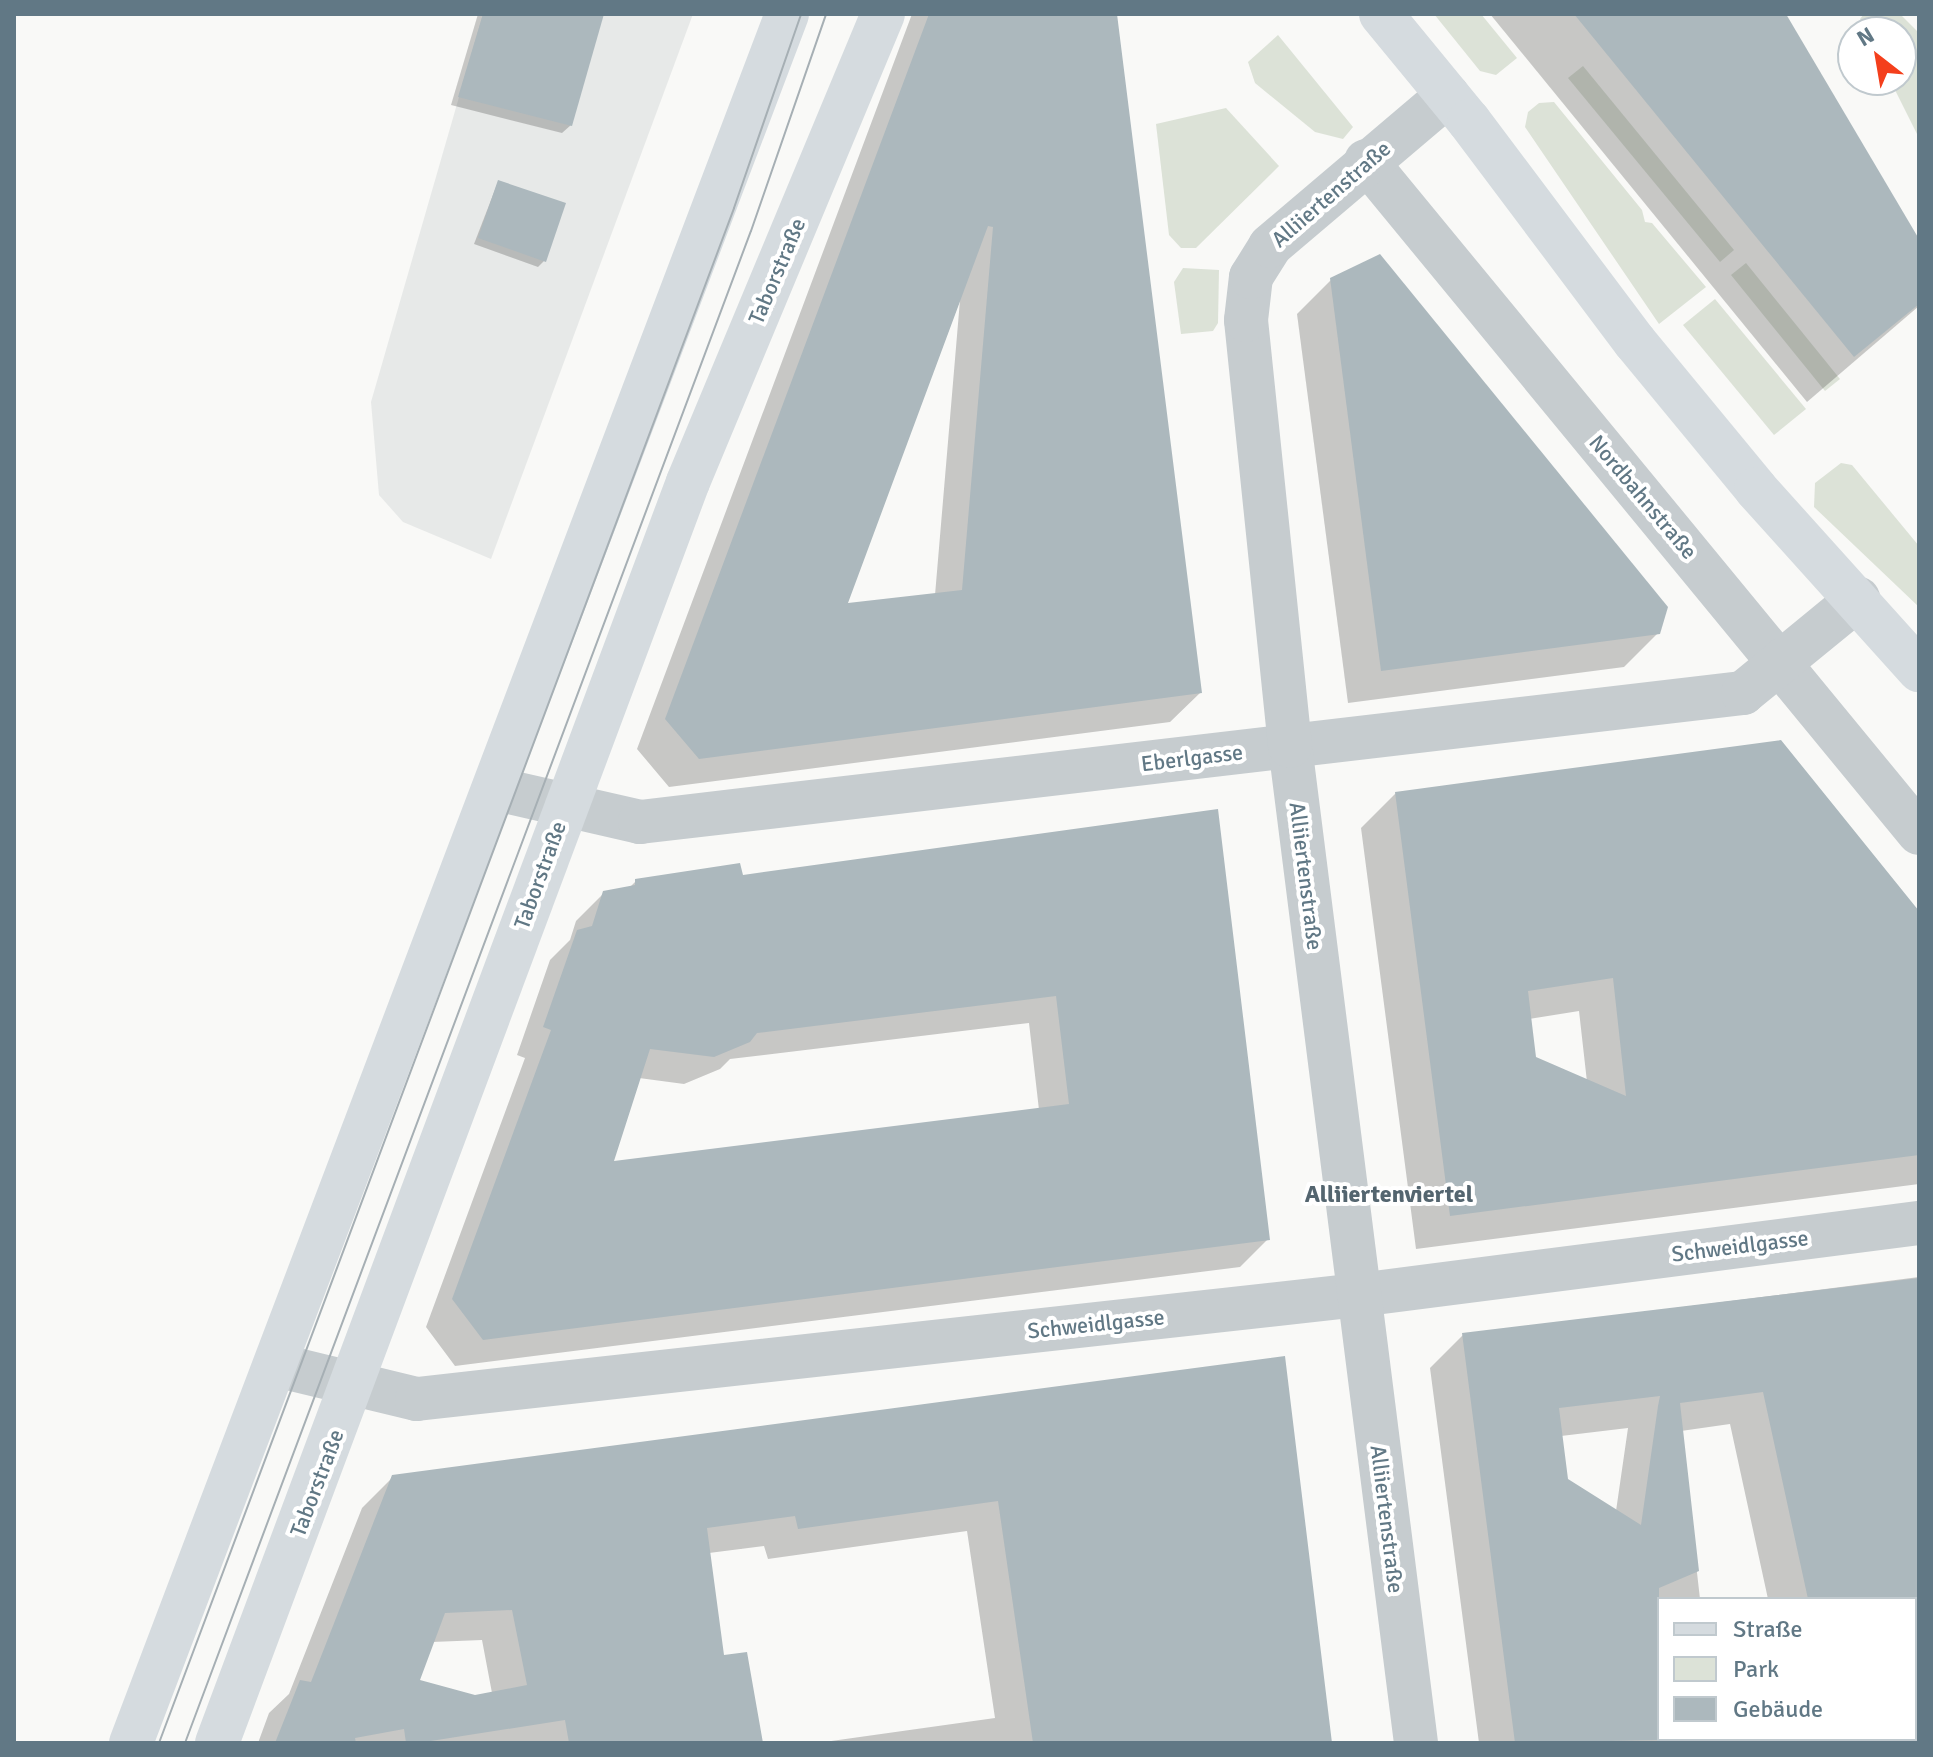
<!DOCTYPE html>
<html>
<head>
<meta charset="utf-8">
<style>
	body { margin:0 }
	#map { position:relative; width:1933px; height:1757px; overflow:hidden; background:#f9f9f7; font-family:Signika,sans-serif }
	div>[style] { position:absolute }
	.built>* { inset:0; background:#e7e9e8 }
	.green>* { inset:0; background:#dce2d7 }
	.shadow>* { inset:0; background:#0003 }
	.building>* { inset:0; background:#acb8bd }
	.street>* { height:44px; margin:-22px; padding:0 22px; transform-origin:22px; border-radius:22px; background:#c6cccf }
	.secondary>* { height:44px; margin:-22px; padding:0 22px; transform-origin:22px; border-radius:22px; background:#d5dbdf }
	.tram>* { height:2px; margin:-1px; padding:0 1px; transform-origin:1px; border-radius:1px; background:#a6afb4 }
	span { translate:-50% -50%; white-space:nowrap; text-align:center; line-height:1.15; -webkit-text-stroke:8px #fff; paint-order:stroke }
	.street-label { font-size:22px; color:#617885 }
	.neighbourhood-label { font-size:24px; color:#54656f; font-weight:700 }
	.frame { position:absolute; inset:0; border:16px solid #617885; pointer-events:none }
	.legend { position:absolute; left:1657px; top:1597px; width:260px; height:144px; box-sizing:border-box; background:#fff; border:2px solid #c0c9ce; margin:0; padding:10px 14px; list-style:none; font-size:24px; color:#617885 }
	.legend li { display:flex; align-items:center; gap:16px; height:40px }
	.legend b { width:40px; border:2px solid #c0c9ce }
	.north { position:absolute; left:1837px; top:16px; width:80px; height:80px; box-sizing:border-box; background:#fff; border:2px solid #c0c9ce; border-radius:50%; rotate:329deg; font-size:22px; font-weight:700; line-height:32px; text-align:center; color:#617885 }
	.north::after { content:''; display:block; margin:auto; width:28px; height:36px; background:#f43f1c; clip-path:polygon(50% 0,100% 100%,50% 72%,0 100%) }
</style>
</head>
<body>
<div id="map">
	<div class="built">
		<div style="clip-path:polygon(483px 14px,693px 14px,491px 559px,403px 522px,379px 495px,371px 402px)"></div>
	</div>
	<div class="green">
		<div style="clip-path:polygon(1434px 14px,1481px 14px,1517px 58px,1496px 75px,1480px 71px)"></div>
		<div style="clip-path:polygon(1864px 14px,1900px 14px,1919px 33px,1919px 138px,1890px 80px,1901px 80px,1901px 32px,1867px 32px,1860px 19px)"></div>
		<div style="clip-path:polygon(1278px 35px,1353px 127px,1343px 139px,1315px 132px,1255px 83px,1248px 62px)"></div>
		<div style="clip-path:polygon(1583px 66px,1734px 250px,1720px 262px,1568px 78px)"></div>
		<div style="clip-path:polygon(1554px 102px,1642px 210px,1645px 222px,1652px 223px,1706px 287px,1659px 324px,1525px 127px,1528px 112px,1539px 103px)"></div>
		<div style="clip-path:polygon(1226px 108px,1279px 166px,1196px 248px,1181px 248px,1169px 235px,1156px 124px)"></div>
		<div style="clip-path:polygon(1746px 263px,1840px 379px,1825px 391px,1731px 275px)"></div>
		<div style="clip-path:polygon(1183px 268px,1219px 270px,1218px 323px,1213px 331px,1181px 334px,1174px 282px)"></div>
		<div style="clip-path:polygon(1715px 299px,1806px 409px,1774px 435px,1683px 325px)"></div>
		<div style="clip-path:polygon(1841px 463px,1852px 465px,1919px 546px,1919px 607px,1814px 507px,1815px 483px)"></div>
	</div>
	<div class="shadow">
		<div style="clip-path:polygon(478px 14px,602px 14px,571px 125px,562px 133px,451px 105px)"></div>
		<div style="clip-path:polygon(evenodd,912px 14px,1115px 14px,1200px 693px,1170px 722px,669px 787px,637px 749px,912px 14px,960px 300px,935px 595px,845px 606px,960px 300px)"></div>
		<div style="clip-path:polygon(1490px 14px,1783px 14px,1919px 243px,1919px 306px,1807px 402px)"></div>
		<div style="clip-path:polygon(498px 182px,544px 261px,538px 267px,474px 244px)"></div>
		<div style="clip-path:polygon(1331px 280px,1658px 633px,1624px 667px,1348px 703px,1297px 314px)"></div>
		<div style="clip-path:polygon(evenodd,1396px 793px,1919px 912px,1919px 1184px,1416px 1249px,1361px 828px,1396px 793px,1579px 1011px,1587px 1082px,1534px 1059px,1529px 1019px,1579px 1011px)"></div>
		<div style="clip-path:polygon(evenodd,1217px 811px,1268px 1239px,1240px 1267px,455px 1366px,426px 1327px,525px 1058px,517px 1055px,550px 960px,570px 940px,576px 921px,604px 893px,629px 888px,636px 881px,742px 877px,1217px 811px,1029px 1023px,1039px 1110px,611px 1163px,639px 1078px,684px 1084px,720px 1069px,730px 1059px,1029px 1023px)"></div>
		<div style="clip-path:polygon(evenodd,1919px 1277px,1919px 1733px,1915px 1734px,1915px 1599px,1768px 1599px,1730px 1424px,1681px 1431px,1700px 1599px,1659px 1599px,1659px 1739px,1876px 1739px,1479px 1743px,1430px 1368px,1463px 1335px,1919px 1277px,1628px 1428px,1616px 1511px,1567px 1480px,1561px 1436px,1628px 1428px)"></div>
		<div style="clip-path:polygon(evenodd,1284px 1358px,1330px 1743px,817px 1743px,995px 1718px,967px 1531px,768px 1559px,764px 1546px,709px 1553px,670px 1743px,258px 1743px,269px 1713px,289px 1694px,362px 1508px,393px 1477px,1284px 1358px,482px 1640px,492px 1693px,475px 1697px,418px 1682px,432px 1642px,482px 1640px)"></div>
	</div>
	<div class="building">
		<div style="clip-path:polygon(483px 14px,604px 14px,572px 126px,458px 97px)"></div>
		<div style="clip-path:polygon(evenodd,929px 14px,1117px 14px,1202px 693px,699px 759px,665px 719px,929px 14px,988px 226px,993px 227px,962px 590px,848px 603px,988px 226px)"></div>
		<div style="clip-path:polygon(1574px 14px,1786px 14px,1919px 239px,1919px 304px,1854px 357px)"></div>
		<div style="clip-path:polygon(498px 180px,566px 203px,546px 262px,478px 238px)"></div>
		<div style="clip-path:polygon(1380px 254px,1668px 607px,1660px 634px,1381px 671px,1330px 278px)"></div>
		<div style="clip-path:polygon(evenodd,1781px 740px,1919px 911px,1919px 1155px,1450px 1216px,1395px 792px,1781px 740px,1613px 978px,1626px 1096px,1536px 1057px,1528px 991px,1613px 978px)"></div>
		<div style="clip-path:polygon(evenodd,1218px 809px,1270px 1240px,483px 1340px,452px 1299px,551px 1030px,543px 1027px,577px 930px,592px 926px,603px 891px,635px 885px,635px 879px,740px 863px,743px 875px,1218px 809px,1056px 996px,1069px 1104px,614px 1161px,650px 1049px,714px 1057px,750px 1042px,757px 1033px,1056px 996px)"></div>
		<div style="clip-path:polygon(evenodd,1919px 1278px,1919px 1599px,1808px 1599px,1763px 1392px,1680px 1403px,1699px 1571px,1659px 1588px,1659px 1740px,1515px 1743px,1462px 1333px,1919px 1278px,1660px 1396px,1658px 1406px,1641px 1525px,1568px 1479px,1559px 1408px,1660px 1396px)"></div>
		<div style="clip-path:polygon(evenodd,1285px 1356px,1332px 1743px,1033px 1743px,998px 1501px,798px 1529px,795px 1516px,707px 1528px,724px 1655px,747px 1652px,763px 1743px,569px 1743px,565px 1720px,418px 1743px,406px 1743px,404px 1729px,355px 1738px,356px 1743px,275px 1743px,300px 1680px,311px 1682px,392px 1475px,1285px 1356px,512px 1610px,527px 1685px,475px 1695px,420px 1680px,445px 1613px,512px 1610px)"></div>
	</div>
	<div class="street">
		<div style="left:1366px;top:161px;width:870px;rotate:50.55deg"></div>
		<div style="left:496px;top:789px;width:148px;rotate:12.9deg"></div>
		<div style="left:640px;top:822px;width:1111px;rotate:-6.67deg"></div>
		<div style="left:1743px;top:693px;width:149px;rotate:-39.3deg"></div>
		<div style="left:276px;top:1365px;width:145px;rotate:13.6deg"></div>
		<div style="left:417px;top:1399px;width:948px;rotate:-6.3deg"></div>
		<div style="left:1359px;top:1295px;width:565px;rotate:-7.33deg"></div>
		<div style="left:1416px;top:1743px;width:1005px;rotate:-97.2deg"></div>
		<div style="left:1290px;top:746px;width:428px;rotate:-95.9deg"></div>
		<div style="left:1246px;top:320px;width:43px;rotate:-83.4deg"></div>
		<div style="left:1251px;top:277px;width:36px;rotate:-58deg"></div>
		<div style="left:1270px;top:246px;width:233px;rotate:-40.3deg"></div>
	</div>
	<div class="secondary">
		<div style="left:1381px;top:14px;width:139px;rotate:50.6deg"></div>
		<div style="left:1469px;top:121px;width:276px;rotate:53.1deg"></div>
		<div style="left:1635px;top:342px;width:190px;rotate:50.5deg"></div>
		<div style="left:1756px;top:489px;width:244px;rotate:48deg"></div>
		<div style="left:131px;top:1743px;width:1849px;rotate:-69.22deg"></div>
		<div style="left:217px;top:1743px;width:1346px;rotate:-69.52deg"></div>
		<div style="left:688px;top:482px;width:507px;rotate:-67.38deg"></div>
	</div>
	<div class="tram">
		<div style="left:159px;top:1743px;width:1639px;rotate:-69.46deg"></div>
		<div style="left:734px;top:208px;width:205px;rotate:-70.9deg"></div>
		<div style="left:185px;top:1743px;width:1614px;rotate:-69.48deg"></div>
		<div style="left:751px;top:231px;width:230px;rotate:-70.9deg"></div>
	</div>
	<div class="street-label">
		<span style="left:1331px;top:194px;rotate:-41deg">Alliiertenstraße</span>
		<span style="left:777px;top:271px;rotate:-67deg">Taborstraße</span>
		<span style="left:1643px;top:497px;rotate:50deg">Nordbahnstraße</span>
		<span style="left:1192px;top:758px;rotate:-7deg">Eberlgasse</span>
		<span style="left:540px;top:875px;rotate:-70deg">Taborstraße</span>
		<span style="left:1306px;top:876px;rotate:83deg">Alliiertenstraße</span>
		<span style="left:1740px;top:1246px;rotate:-7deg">Schweidlgasse</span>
		<span style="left:1096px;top:1324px;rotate:-6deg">Schweidlgasse</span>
		<span style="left:317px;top:1483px;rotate:-69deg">Taborstraße</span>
		<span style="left:1387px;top:1519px;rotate:83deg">Alliiertenstraße</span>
	</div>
	<div class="neighbourhood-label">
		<span style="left:1389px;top:1195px">Alliiertenviertel</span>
	</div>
	<div class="frame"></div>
	<ul class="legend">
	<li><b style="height:10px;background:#d5dbdf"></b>Straße</li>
	<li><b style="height:22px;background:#dce2d7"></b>Park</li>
	<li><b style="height:22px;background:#acb8bd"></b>Gebäude</li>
	</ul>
	<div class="north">N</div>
</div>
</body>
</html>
